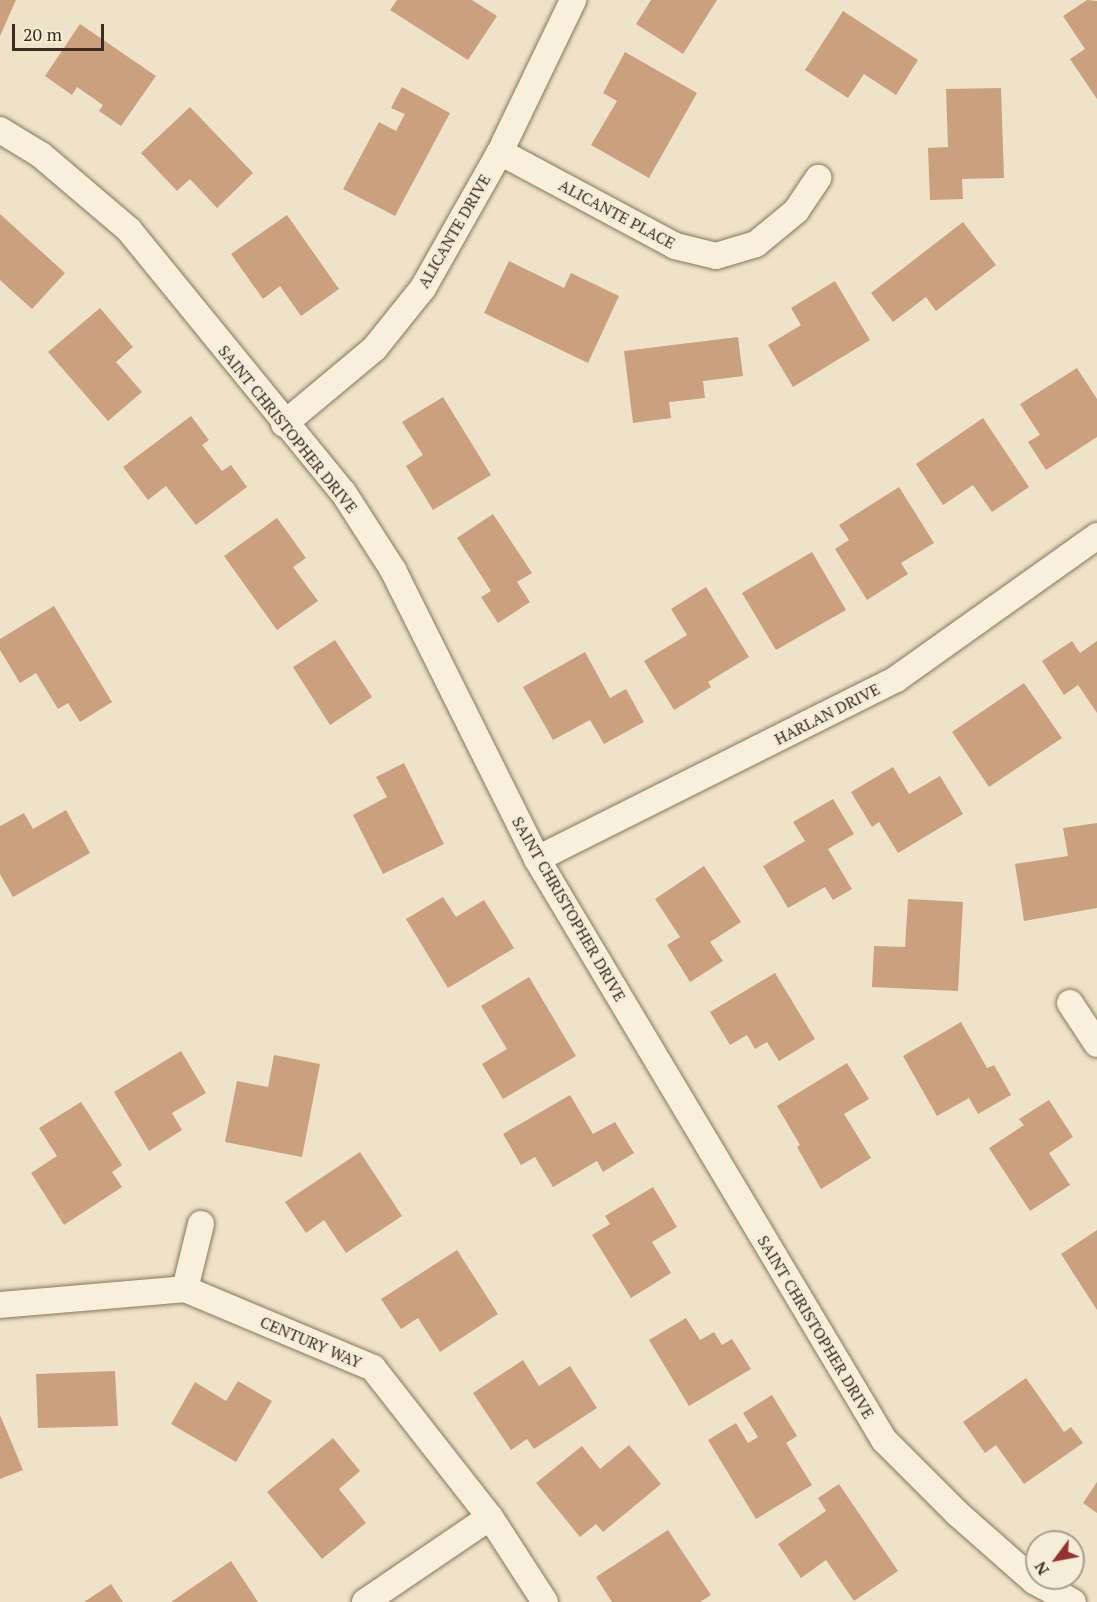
<!DOCTYPE html>
<html>
<head>
<meta charset="utf-8">
<style>
	body { margin:0 }
	#map { position:relative; width:1097px; height:1602px; overflow:hidden; background:#eee3c8; font-family:"PT Serif",serif }
	div>[style] { position:absolute }
	.building>* { inset:0; background:#cba07f }
	.roads { filter:drop-shadow(0 0 2px #89765d) drop-shadow(0 0 2px #89765d) }
	.street>* { height:26px; margin:-13px; padding:0 13px; transform-origin:13px; border-radius:13px; background:#f8f0dc }
	span { translate:-50% -50%; white-space:nowrap; text-align:center; line-height:1.15; -webkit-text-stroke:4.5px #f5edd8; paint-order:stroke }
	.street-label { font-size:16px; color:#3a2d21 }
	.north { position:absolute; left:1025px; top:1530px; width:60px; height:60px; box-sizing:border-box; background:#f5edd8; border:2px solid #aaa08f; border-radius:50%; rotate:238deg; font-size:16px; font-weight:700; line-height:24px; text-align:center; color:#3a2d21 }
	.north::after { content:''; display:block; margin:auto; width:21px; height:27px; background:#97302f; clip-path:polygon(50% 0,100% 100%,50% 72%,0 100%) }
	.scale { position:absolute; left:12px; top:24px; width:92px; height:27px; box-sizing:border-box; border:3px solid #3a2d21; border-top:0; padding-left:8px; font-size:18px; line-height:21px; white-space:nowrap; color:#3a2d21; -webkit-text-stroke:4px #f5edd8; paint-order:stroke }
</style>
</head>
<body>
<div id="map">
	<div class="building">
		<div style="clip-path:polygon(0 0,16px 0,0 36px)"></div>
		<div style="clip-path:polygon(397px 0,472px 0,497px 16px,468px 60px,390px 10px)"></div>
		<div style="clip-path:polygon(651px 0,717px 0,683px 54px,636px 24px)"></div>
		<div style="clip-path:polygon(1087px 0,1097px 1px,1097px 99px,1070px 59px,1085px 49px,1063px 16px)"></div>
		<div style="clip-path:polygon(843px 11px,918px 60px,896px 95px,864px 74px,848px 98px,805px 70px)"></div>
		<div style="clip-path:polygon(80px 24px,156px 76px,121px 126px,99px 111px,103px 105px,77px 87px,72px 95px,45px 76px)"></div>
		<div style="clip-path:polygon(625px 52px,697px 93px,649px 178px,591px 145px,617px 101px,603px 93px)"></div>
		<div style="clip-path:polygon(402px 87px,450px 113px,395px 216px,343px 189px,379px 122px,396px 131px,405px 114px,391px 108px)"></div>
		<div style="clip-path:polygon(1001px 88px,1004px 178px,962px 179px,963px 199px,930px 200px,928px 148px,948px 147px,946px 89px)"></div>
		<div style="clip-path:polygon(190px 107px,253px 173px,217px 208px,190px 179px,177px 191px,141px 153px)"></div>
		<div style="clip-path:polygon(0 214px,65px 273px,32px 309px,0 280px)"></div>
		<div style="clip-path:polygon(287px 215px,339px 289px,301px 316px,280px 286px,263px 299px,231px 254px)"></div>
		<div style="clip-path:polygon(963px 222px,996px 265px,936px 311px,926px 297px,893px 322px,871px 293px)"></div>
		<div style="clip-path:polygon(509px 261px,564px 288px,571px 273px,619px 296px,588px 363px,484px 313px)"></div>
		<div style="clip-path:polygon(835px 281px,870px 340px,793px 387px,768px 345px,801px 325px,791px 308px)"></div>
		<div style="clip-path:polygon(100px 308px,133px 347px,116px 362px,142px 392px,108px 421px,48px 352px)"></div>
		<div style="clip-path:polygon(738px 337px,743px 376px,703px 381px,705px 398px,669px 402px,671px 418px,633px 423px,624px 351px)"></div>
		<div style="clip-path:polygon(1077px 368px,1097px 399px,1097px 437px,1046px 470px,1028px 442px,1040px 435px,1020px 404px)"></div>
		<div style="clip-path:polygon(443px 397px,491px 475px,433px 510px,406px 466px,423px 455px,402px 422px)"></div>
		<div style="clip-path:polygon(191px 416px,209px 440px,202px 445px,222px 471px,231px 465px,247px 487px,196px 525px,166px 486px,148px 500px,123px 467px)"></div>
		<div style="clip-path:polygon(983px 418px,1029px 487px,992px 512px,973px 485px,943px 505px,916px 464px)"></div>
		<div style="clip-path:polygon(899px 487px,934px 543px,901px 563px,908px 574px,867px 600px,835px 549px,849px 540px,839px 525px)"></div>
		<div style="clip-path:polygon(493px 514px,532px 573px,517px 582px,530px 602px,498px 623px,481px 597px,491px 591px,457px 538px)"></div>
		<div style="clip-path:polygon(277px 518px,306px 558px,293px 567px,318px 601px,277px 630px,224px 556px)"></div>
		<div style="clip-path:polygon(812px 552px,846px 610px,776px 650px,742px 593px)"></div>
		<div style="clip-path:polygon(706px 587px,749px 657px,708px 682px,711px 687px,674px 710px,644px 661px,687px 635px,671px 609px)"></div>
		<div style="clip-path:polygon(54px 606px,112px 702px,80px 722px,68px 703px,58px 709px,36px 673px,20px 683px,0 650px,0 639px)"></div>
		<div style="clip-path:polygon(335px 640px,372px 697px,330px 725px,293px 667px)"></div>
		<div style="clip-path:polygon(1072px 641px,1080px 653px,1097px 641px,1097px 713px,1078px 685px,1064px 695px,1042px 661px)"></div>
		<div style="clip-path:polygon(585px 652px,610px 698px,626px 689px,644px 722px,604px 744px,590px 720px,553px 740px,523px 687px)"></div>
		<div style="clip-path:polygon(1024px 683px,1062px 738px,989px 787px,952px 732px)"></div>
		<div style="clip-path:polygon(404px 763px,444px 844px,383px 874px,353px 815px,387px 797px,376px 777px)"></div>
		<div style="clip-path:polygon(893px 767px,909px 794px,940px 776px,963px 814px,898px 853px,879px 822px,872px 827px,851px 792px)"></div>
		<div style="clip-path:polygon(833px 799px,854px 834px,828px 849px,852px 889px,833px 900px,825px 887px,788px 908px,763px 866px,805px 841px,793px 822px)"></div>
		<div style="clip-path:polygon(66px 810px,90px 853px,13px 897px,0 874px,0 826px,24px 813px,33px 829px)"></div>
		<div style="clip-path:polygon(1097px 823px,1097px 908px,1024px 921px,1015px 864px,1068px 856px,1063px 828px)"></div>
		<div style="clip-path:polygon(704px 866px,741px 922px,710px 942px,723px 961px,690px 982px,667px 945px,680px 937px,655px 899px)"></div>
		<div style="clip-path:polygon(443px 897px,456px 917px,484px 900px,514px 948px,448px 988px,406px 919px)"></div>
		<div style="clip-path:polygon(908px 899px,963px 902px,958px 991px,872px 987px,874px 946px,905px 947px)"></div>
		<div style="clip-path:polygon(775px 973px,815px 1039px,779px 1061px,767px 1042px,755px 1049px,747px 1035px,730px 1045px,710px 1012px)"></div>
		<div style="clip-path:polygon(529px 977px,576px 1056px,503px 1099px,482px 1064px,507px 1049px,481px 1006px)"></div>
		<div style="clip-path:polygon(961px 1022px,987px 1068px,994px 1065px,1011px 1095px,978px 1114px,969px 1098px,937px 1116px,903px 1056px)"></div>
		<div style="clip-path:polygon(181px 1051px,206px 1093px,172px 1113px,182px 1130px,149px 1151px,114px 1092px)"></div>
		<div style="clip-path:polygon(274px 1055px,320px 1064px,302px 1157px,225px 1142px,237px 1081px,268px 1087px)"></div>
		<div style="clip-path:polygon(847px 1063px,869px 1099px,844px 1114px,871px 1158px,821px 1189px,797px 1147px,800px 1145px,777px 1106px)"></div>
		<div style="clip-path:polygon(570px 1095px,593px 1134px,615px 1122px,634px 1153px,603px 1172px,597px 1161px,553px 1187px,535px 1157px,521px 1165px,503px 1134px)"></div>
		<div style="clip-path:polygon(1049px 1100px,1073px 1137px,1049px 1153px,1070px 1185px,1030px 1211px,989px 1148px,1024px 1125px,1019px 1119px)"></div>
		<div style="clip-path:polygon(81px 1102px,122px 1165px,112px 1172px,122px 1187px,64px 1225px,31px 1173px,57px 1156px,39px 1128px)"></div>
		<div style="clip-path:polygon(360px 1152px,402px 1216px,346px 1253px,324px 1220px,306px 1233px,285px 1202px)"></div>
		<div style="clip-path:polygon(653px 1187px,677px 1227px,652px 1242px,671px 1273px,631px 1298px,592px 1235px,610px 1224px,605px 1216px)"></div>
		<div style="clip-path:polygon(1097px 1230px,1097px 1310px,1061px 1254px)"></div>
		<div style="clip-path:polygon(457px 1250px,498px 1314px,440px 1352px,418px 1318px,401px 1329px,381px 1299px)"></div>
		<div style="clip-path:polygon(686px 1318px,700px 1340px,714px 1332px,722px 1345px,732px 1339px,751px 1369px,689px 1406px,649px 1340px)"></div>
		<div style="clip-path:polygon(523px 1360px,539px 1386px,570px 1366px,597px 1408px,534px 1449px,527px 1439px,511px 1450px,473px 1393px)"></div>
		<div style="clip-path:polygon(115px 1371px,118px 1426px,38px 1428px,36px 1374px)"></div>
		<div style="clip-path:polygon(1026px 1378px,1064px 1432px,1071px 1427px,1083px 1443px,1024px 1484px,996px 1445px,985px 1453px,963px 1422px)"></div>
		<div style="clip-path:polygon(238px 1381px,272px 1401px,236px 1462px,171px 1424px,195px 1382px,226px 1401px)"></div>
		<div style="clip-path:polygon(772px 1395px,797px 1436px,786px 1443px,812px 1485px,756px 1519px,708px 1440px,736px 1423px,748px 1443px,758px 1437px,743px 1413px)"></div>
		<div style="clip-path:polygon(0 1415px,23px 1470px,0 1479px)"></div>
		<div style="clip-path:polygon(333px 1438px,360px 1471px,339px 1489px,366px 1523px,322px 1559px,267px 1492px)"></div>
		<div style="clip-path:polygon(629px 1445px,661px 1484px,603px 1532px,596px 1524px,580px 1537px,536px 1483px,582px 1446px,600px 1469px)"></div>
		<div style="clip-path:polygon(1097px 1482px,1097px 1513px,1083px 1503px)"></div>
		<div style="clip-path:polygon(839px 1484px,898px 1571px,854px 1601px,826px 1560px,801px 1578px,778px 1544px,826px 1511px,818px 1498px)"></div>
		<div style="clip-path:polygon(668px 1530px,711px 1595px,700px 1602px,612px 1602px,596px 1577px)"></div>
		<div style="clip-path:polygon(231px 1561px,258px 1602px,171px 1602px)"></div>
		<div style="clip-path:polygon(111px 1584px,123px 1602px,84px 1602px)"></div>
	</div>
	<div class="roads">
		<div class="street">
			<div style="left:0;top:130px;width:48px;rotate:31.4deg"></div>
			<div style="left:41px;top:155px;width:116px;rotate:40.4deg"></div>
			<div style="left:129px;top:230px;width:338px;rotate:50.8deg"></div>
			<div style="left:343px;top:492px;width:93px;rotate:57.3deg"></div>
			<div style="left:393px;top:570px;width:323px;rotate:63.5deg"></div>
			<div style="left:537px;top:859px;width:677px;rotate:59.15deg"></div>
			<div style="left:884px;top:1440px;width:105px;rotate:45deg"></div>
			<div style="left:958px;top:1514px;width:101px;rotate:41.4deg"></div>
			<div style="left:1034px;top:1581px;width:44px;rotate:28.3deg"></div>
			<div style="left:500px;top:152px;width:199px;rotate:28.2deg"></div>
			<div style="left:675px;top:246px;width:42px;rotate:13.7deg"></div>
			<div style="left:716px;top:256px;width:42px;rotate:-16.7deg"></div>
			<div style="left:756px;top:244px;width:52px;rotate:-39.5deg"></div>
			<div style="left:796px;top:211px;width:40px;rotate:-56deg"></div>
			<div style="left:284px;top:424px;width:117px;rotate:-39.8deg"></div>
			<div style="left:374px;top:349px;width:78px;rotate:-51.2deg"></div>
			<div style="left:423px;top:288px;width:156px;rotate:-60.5deg"></div>
			<div style="left:500px;top:152px;width:169px;rotate:-64.3deg"></div>
			<div style="left:537px;top:859px;width:402px;rotate:-26.6deg"></div>
			<div style="left:896px;top:679px;width:247px;rotate:-35.4deg"></div>
			<div style="left:1070px;top:1003px;width:49px;rotate:56.6deg"></div>
			<div style="left:185px;top:1289px;width:67px;rotate:-76.2deg"></div>
			<div style="left:0;top:1305px;width:186px;rotate:-4.9deg"></div>
			<div style="left:185px;top:1289px;width:204px;rotate:22.8deg"></div>
			<div style="left:373px;top:1368px;width:189px;rotate:51.9deg"></div>
			<div style="left:490px;top:1517px;width:101px;rotate:57.1deg"></div>
			<div style="left:365px;top:1602px;width:151px;rotate:-34.2deg"></div>
		</div>
	</div>
	<div class="street-label">
		<span style="left:617px;top:214px;rotate:28deg">ALICANTE PLACE</span>
		<span style="left:454px;top:231px;rotate:-60deg">ALICANTE DRIVE</span>
		<span style="left:288px;top:429px;rotate:51deg">SAINT CHRISTOPHER DRIVE</span>
		<span style="left:827px;top:714px;rotate:-27deg">HARLAN DRIVE</span>
		<span style="left:569px;top:909px;rotate:60deg">SAINT CHRISTOPHER DRIVE</span>
		<span style="left:816px;top:1327px;rotate:59deg">SAINT CHRISTOPHER DRIVE</span>
		<span style="left:311px;top:1342px;rotate:23deg">CENTURY WAY</span>
	</div>
	<div class="north">N</div>
	<div class="scale">20 m</div>
</div>
</body>
</html>
